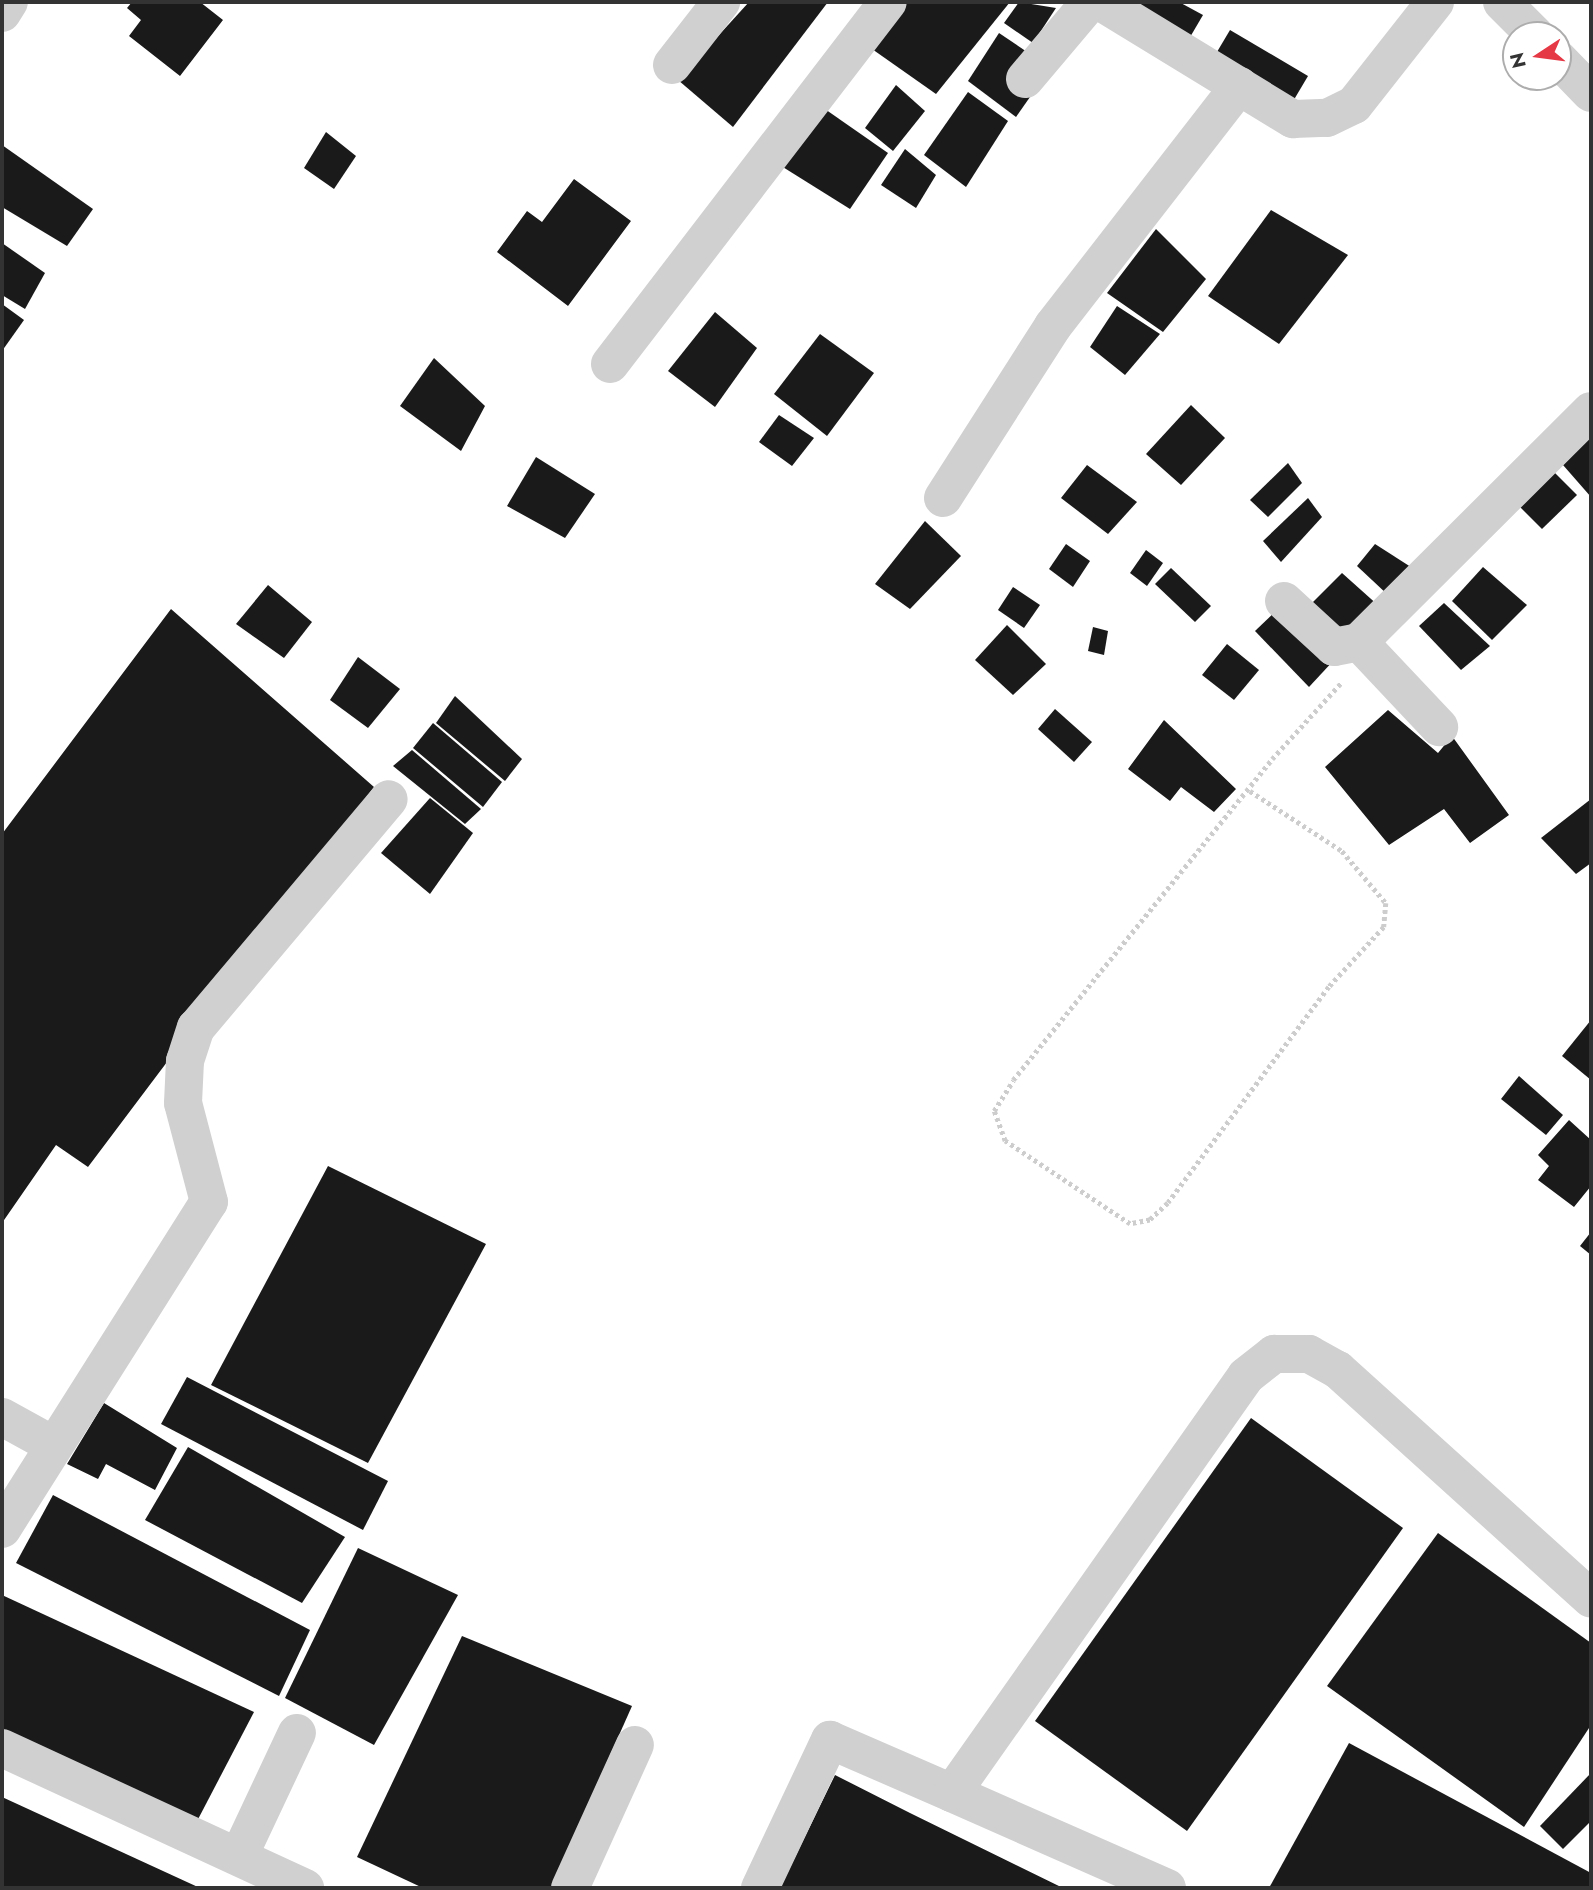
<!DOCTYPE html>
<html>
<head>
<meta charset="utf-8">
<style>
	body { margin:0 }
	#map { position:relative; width:1593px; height:1890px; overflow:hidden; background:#fff; font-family:Jost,sans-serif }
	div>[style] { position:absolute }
	.building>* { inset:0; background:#1a1a1a }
	.path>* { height:4.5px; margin-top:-2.25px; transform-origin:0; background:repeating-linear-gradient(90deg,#cdcdcd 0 3.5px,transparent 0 7px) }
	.minor>* { height:38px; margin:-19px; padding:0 19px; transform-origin:19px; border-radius:19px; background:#d0d0d0 }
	span { translate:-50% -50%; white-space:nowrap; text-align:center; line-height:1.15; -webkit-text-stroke:7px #fff; paint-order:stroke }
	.frame { position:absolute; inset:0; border:4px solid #333; pointer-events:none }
	.north { position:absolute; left:1502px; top:21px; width:70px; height:70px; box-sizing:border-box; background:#fff; border:2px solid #adadad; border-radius:50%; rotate:257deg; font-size:19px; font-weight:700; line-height:28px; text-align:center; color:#333 }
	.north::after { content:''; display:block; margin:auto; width:24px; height:32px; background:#e63946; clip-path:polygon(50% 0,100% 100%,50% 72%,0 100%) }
</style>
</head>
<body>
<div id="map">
	<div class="building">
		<div style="clip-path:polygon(132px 2px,200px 2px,223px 20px,180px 76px,129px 36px,141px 20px,127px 8px)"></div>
		<div style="clip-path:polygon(749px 2px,828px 2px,733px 127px,678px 80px)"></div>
		<div style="clip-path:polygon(907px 2px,1010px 2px,936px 94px,872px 49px)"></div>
		<div style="clip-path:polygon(1019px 2px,1056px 8px,1033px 43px,1004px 23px)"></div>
		<div style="clip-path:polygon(1110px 2px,1179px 2px,1203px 15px,1186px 44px)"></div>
		<div style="clip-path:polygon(1230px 30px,1308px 76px,1292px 103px,1214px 57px)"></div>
		<div style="clip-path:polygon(999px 33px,1033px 56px,1030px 97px,1016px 117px,968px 81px)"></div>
		<div style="clip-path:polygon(896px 85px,925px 111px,893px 151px,865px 128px)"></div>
		<div style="clip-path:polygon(968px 92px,1008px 121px,966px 187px,924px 155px)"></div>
		<div style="clip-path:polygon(822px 107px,888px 153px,850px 209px,778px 164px)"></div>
		<div style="clip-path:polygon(326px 132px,356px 156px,334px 189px,304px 168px)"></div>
		<div style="clip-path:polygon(2px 145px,93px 209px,67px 246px,2px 207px)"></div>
		<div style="clip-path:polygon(905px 149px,936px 175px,916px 208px,881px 185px)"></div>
		<div style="clip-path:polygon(574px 179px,631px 221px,568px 306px,497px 252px,527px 211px,542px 222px)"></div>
		<div style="clip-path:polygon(1271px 210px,1348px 255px,1279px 344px,1208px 296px)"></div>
		<div style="clip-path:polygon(1156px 229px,1206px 279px,1163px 332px,1107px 293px)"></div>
		<div style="clip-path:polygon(2px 243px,45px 273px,25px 309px,2px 295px)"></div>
		<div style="clip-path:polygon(2px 304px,24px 320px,2px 351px)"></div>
		<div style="clip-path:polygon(1117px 306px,1160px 334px,1125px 375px,1090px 347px)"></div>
		<div style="clip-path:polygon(715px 312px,757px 348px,715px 407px,668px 371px)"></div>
		<div style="clip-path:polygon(820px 334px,874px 373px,827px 436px,774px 394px)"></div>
		<div style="clip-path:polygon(434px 358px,485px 406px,461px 451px,400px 406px)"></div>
		<div style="clip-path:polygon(1191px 405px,1225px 438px,1181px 485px,1146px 454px)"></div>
		<div style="clip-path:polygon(779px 415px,814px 438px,792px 466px,759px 442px)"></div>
		<div style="clip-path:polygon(1591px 435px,1591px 497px,1563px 465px)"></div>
		<div style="clip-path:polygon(536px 457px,595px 494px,565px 538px,507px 506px)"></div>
		<div style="clip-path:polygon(1288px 463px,1302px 483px,1268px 517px,1250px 500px)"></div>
		<div style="clip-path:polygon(1087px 465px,1137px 502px,1108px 534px,1061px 498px)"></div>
		<div style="clip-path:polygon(1552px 470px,1577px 495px,1542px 529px,1517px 504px)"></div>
		<div style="clip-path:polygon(1308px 498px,1322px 517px,1281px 562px,1263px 541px)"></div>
		<div style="clip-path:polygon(925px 521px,961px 556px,910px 609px,875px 584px)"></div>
		<div style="clip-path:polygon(1066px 544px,1090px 561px,1073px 587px,1049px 569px)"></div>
		<div style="clip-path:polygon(1375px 544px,1414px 569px,1388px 595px,1357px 566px)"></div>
		<div style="clip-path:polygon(1146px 550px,1163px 563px,1147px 586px,1130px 573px)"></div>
		<div style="clip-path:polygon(1483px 567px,1527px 605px,1492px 640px,1452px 601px)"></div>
		<div style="clip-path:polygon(1171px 568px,1211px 606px,1195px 622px,1155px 584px)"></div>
		<div style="clip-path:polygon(1342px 573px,1380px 607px,1349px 639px,1312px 603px)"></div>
		<div style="clip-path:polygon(268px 585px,312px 622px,284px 658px,236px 624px)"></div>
		<div style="clip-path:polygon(1013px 587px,1040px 605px,1024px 628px,998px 610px)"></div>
		<div style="clip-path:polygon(1444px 603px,1490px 646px,1461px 670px,1419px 626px)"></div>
		<div style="clip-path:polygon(1282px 605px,1335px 659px,1309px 687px,1255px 631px)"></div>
		<div style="clip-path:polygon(171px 609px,374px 787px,88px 1167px,56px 1145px,2px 1223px,2px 834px)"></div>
		<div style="clip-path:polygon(1007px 625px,1046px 664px,1013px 695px,975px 660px)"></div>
		<div style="clip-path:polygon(1093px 627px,1108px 631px,1104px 655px,1088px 651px)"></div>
		<div style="clip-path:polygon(1227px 644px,1259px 670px,1234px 700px,1202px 675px)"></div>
		<div style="clip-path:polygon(358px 657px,400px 689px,368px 728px,330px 700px)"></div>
		<div style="clip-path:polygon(455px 696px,522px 759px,505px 781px,436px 723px)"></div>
		<div style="clip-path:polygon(1055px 709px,1092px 742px,1074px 762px,1038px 729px)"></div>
		<div style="clip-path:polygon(1388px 710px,1438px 753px,1452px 736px,1509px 815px,1470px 843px,1444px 809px,1389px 845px,1325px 767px)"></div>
		<div style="clip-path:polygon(1164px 720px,1236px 789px,1214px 812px,1181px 787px,1170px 801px,1128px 769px)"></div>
		<div style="clip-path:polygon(433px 723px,502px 782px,483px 807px,413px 748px)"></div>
		<div style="clip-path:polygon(412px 750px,481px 809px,465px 824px,393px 766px)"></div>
		<div style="clip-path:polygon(430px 798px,473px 833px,430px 894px,381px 853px)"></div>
		<div style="clip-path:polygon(1591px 799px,1591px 863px,1576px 874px,1541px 838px)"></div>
		<div style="clip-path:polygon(1591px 1020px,1591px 1080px,1562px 1056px)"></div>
		<div style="clip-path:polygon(1519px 1076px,1563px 1115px,1546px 1135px,1501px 1099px)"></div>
		<div style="clip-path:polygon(1569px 1120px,1591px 1140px,1591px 1186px,1574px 1207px,1538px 1180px,1549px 1166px,1538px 1155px)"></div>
		<div style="clip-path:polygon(328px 1166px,486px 1244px,368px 1463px,211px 1385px)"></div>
		<div style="clip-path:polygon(1591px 1232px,1591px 1255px,1580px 1246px)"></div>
		<div style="clip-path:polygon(187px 1377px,388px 1481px,363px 1530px,161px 1424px)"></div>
		<div style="clip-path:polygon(104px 1403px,177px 1448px,155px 1490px,106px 1464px,98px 1479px,67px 1464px)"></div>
		<div style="clip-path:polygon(1251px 1418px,1403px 1528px,1187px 1831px,1035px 1721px)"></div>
		<div style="clip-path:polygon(188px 1447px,345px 1537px,302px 1603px,145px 1520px)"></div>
		<div style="clip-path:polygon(53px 1495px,310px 1630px,279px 1696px,16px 1563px)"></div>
		<div style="clip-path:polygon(1438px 1533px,1591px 1643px,1591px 1725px,1524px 1827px,1327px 1686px)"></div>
		<div style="clip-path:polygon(358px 1548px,458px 1595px,374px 1745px,285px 1698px)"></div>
		<div style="clip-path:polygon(2px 1595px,254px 1712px,195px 1825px,2px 1735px)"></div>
		<div style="clip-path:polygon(462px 1636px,632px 1706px,551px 1888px,423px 1888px,357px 1857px)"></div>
		<div style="clip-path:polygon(1349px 1743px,1591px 1873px,1591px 1888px,1269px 1888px)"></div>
		<div style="clip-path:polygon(1591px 1773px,1591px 1821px,1563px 1849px,1540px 1826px)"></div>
		<div style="clip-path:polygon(835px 1775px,910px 1813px,1063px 1888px,780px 1888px)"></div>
		<div style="clip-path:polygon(2px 1797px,200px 1888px,2px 1888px)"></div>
	</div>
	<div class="path">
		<div style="left:1250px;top:791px;width:110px;rotate:33.1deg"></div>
		<div style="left:1342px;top:851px;width:68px;rotate:49.8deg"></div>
		<div style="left:1386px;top:903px;width:24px;rotate:95deg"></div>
		<div style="left:1384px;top:927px;width:81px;rotate:132.5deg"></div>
		<div style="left:1329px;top:987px;width:269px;rotate:126.7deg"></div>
		<div style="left:1168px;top:1203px;width:25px;rotate:137deg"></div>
		<div style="left:1150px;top:1220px;width:20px;rotate:169deg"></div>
		<div style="left:1130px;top:1224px;width:150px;rotate:-146.4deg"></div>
		<div style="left:1005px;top:1141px;width:32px;rotate:-110deg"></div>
		<div style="left:994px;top:1111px;width:36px;rotate:-58deg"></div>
		<div style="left:1013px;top:1080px;width:412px;rotate:-51.1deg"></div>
		<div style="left:1272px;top:759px;width:103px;rotate:-47.8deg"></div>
	</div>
	<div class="minor">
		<div style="left:1101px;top:2px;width:225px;rotate:31.4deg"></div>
		<div style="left:1293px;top:119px;width:34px;rotate:-2deg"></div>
		<div style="left:1327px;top:118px;width:30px;rotate:-26deg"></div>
		<div style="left:1354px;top:105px;width:131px;rotate:-51.8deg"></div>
		<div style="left:1502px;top:2px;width:47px;rotate:45deg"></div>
		<div style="left:2px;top:13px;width:13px;rotate:-58deg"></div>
		<div style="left:1558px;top:59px;width:47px;rotate:45.9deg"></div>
		<div style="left:672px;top:65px;width:80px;rotate:-52.1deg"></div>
		<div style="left:1025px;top:79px;width:101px;rotate:-49.8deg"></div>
		<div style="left:610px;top:364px;width:456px;rotate:-52.5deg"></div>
		<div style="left:943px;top:498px;width:204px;rotate:-57.4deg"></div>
		<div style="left:1053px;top:326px;width:304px;rotate:-52.2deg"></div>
		<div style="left:1284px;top:601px;width:68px;rotate:42.6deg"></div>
		<div style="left:1334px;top:647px;width:25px;rotate:-11deg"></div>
		<div style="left:1359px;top:642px;width:327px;rotate:-44.9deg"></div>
		<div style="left:1359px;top:642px;width:117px;rotate:46.7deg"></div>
		<div style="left:2px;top:1417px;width:58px;rotate:28.8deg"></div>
		<div style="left:2px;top:1529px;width:387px;rotate:-57.7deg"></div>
		<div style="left:209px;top:1202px;width:102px;rotate:-104.7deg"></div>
		<div style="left:183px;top:1103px;width:42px;rotate:-87.3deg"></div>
		<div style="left:185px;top:1061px;width:35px;rotate:-72deg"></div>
		<div style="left:196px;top:1028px;width:299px;rotate:-49.9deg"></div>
		<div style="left:2px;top:1748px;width:334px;rotate:24.8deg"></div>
		<div style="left:239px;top:1856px;width:136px;rotate:-64.8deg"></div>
		<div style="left:570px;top:1888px;width:157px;rotate:-65.6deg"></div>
		<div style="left:760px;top:1888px;width:164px;rotate:-64.7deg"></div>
		<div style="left:830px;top:1740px;width:133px;rotate:23.5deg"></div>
		<div style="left:1167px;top:1888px;width:235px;rotate:-156.2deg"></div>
		<div style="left:952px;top:1793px;width:510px;rotate:-54.81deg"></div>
		<div style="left:1246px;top:1376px;width:36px;rotate:-38deg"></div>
		<div style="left:1274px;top:1354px;width:35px"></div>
		<div style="left:1309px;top:1354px;width:33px;rotate:29deg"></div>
		<div style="left:1338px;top:1370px;width:341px;rotate:42.1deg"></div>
	</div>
	<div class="frame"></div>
	<div class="north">N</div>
</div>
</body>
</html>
